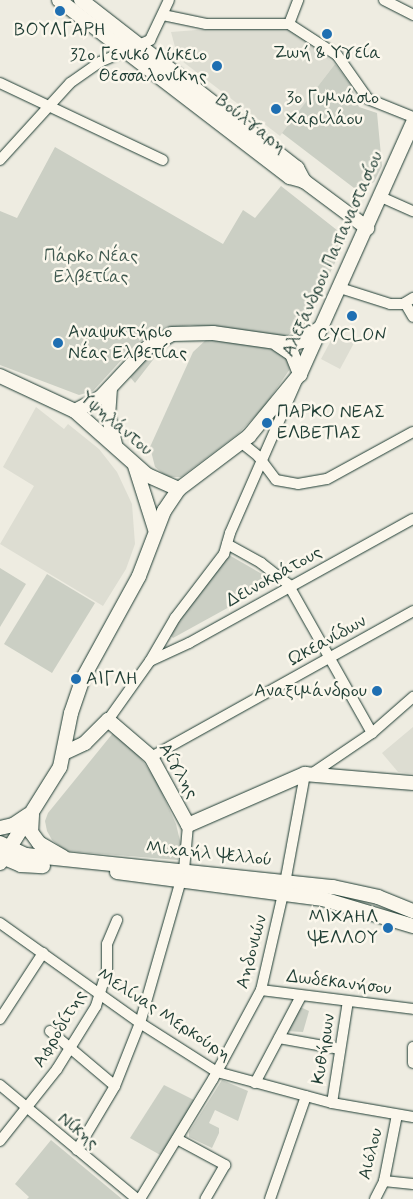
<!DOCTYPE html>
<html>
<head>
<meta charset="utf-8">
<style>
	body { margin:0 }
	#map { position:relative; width:413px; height:1199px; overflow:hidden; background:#eeece1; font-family:Mynerve,sans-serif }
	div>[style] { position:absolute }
	.built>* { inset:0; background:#ddddd2 }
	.green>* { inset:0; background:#cbcfc4 }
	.roads { filter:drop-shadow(0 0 1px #1f3d34) drop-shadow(0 0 1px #1f3d34) }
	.street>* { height:10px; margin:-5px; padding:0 5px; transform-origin:5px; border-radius:5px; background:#fbf7ec }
	.secondary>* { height:14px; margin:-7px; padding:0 7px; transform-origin:7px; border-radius:7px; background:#fbf7ec }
	.dots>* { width:14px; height:14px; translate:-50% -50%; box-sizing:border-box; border:2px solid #fbf7ec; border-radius:50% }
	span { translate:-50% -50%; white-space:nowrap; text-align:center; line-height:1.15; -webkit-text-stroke:5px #fbf7ec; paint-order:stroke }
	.poi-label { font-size:18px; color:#1f3d34 }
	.right { translate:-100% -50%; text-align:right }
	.left { translate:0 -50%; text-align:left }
	.street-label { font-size:18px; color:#1f3d34 }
	.park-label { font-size:18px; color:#415a51 }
</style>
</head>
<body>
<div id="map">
	<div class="built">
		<div style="clip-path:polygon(247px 26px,282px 26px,299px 34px,335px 64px,280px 136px,178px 58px,171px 32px)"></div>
		<div style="clip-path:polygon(335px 333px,354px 343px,340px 369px,321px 359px)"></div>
		<div style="clip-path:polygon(36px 407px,64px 429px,68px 424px,99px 449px,117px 472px,132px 504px,135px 544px,126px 569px,103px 606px,0 544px,34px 486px,3px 467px)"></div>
		<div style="clip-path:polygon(413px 727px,413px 774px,398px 772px,382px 753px)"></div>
	</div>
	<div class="green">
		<div style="clip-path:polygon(335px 64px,351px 85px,359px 107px,377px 113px,382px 166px,374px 182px,361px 188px,354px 188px,282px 133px)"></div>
		<div style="clip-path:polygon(55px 147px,223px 244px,243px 210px,255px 218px,281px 186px,347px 238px,304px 326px,298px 324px,287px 337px,190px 325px,167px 328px,136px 344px,93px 391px,79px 395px,0 365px,0 211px,17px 218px)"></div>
		<div style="clip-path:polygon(208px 338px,276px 349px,284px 353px,290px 369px,264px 407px,238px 434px,181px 477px,167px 477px,155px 467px,150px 447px,193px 352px)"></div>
		<div style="clip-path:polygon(175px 342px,156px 356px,135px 383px,130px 377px,143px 362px,155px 351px)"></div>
		<div style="clip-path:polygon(229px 555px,262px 574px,271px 584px,173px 638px,169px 634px)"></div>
		<div style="clip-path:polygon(0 568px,26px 584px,0 627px)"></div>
		<div style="clip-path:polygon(47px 574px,95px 603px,52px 673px,4px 644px)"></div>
		<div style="clip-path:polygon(113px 733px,138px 754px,156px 780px,176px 824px,181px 845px,178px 860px,66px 851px,52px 840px,47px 831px,45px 821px,48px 813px)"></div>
		<div style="clip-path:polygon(298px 1006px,309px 1011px,303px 1032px,284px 1031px)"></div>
		<div style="clip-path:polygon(222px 1080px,248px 1091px,238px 1121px,215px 1110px,209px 1123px,219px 1128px,219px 1133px,212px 1148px,189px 1137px,189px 1132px)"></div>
		<div style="clip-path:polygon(164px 1085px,196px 1101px,162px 1156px,130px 1138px)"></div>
		<div style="clip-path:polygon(51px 1140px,122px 1199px,27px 1199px,29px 1197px,15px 1184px)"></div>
	</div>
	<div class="roads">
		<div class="street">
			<div style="left:384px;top:0;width:33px;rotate:27deg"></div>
			<div style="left:163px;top:15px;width:44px;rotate:11.8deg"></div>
			<div style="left:206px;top:24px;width:83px"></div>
			<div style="left:289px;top:24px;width:57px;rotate:32.9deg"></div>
			<div style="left:337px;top:55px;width:54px;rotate:54.8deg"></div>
			<div style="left:368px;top:99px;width:48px;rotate:21.8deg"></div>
			<div style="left:289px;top:24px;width:26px;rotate:-69deg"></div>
			<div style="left:0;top:83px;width:180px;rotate:25.3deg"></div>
			<div style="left:0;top:160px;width:104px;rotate:-47.7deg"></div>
			<div style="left:70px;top:83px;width:37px;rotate:-35deg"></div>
			<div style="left:100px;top:62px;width:55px;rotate:-23.7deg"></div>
			<div style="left:150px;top:40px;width:44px;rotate:-64.6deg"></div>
			<div style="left:381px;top:197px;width:35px;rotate:24deg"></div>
			<div style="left:340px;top:288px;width:52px;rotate:17.7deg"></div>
			<div style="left:390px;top:304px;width:13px"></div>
			<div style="left:403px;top:304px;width:12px;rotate:-31deg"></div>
			<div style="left:405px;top:303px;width:16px;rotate:60deg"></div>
			<div style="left:242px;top:443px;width:21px;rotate:39deg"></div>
			<div style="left:258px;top:456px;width:30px;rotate:53deg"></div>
			<div style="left:276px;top:480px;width:22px;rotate:10deg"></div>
			<div style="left:298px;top:484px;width:29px;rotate:-10deg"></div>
			<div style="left:327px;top:479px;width:98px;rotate:-28.7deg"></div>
			<div style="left:227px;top:544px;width:39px;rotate:29deg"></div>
			<div style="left:261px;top:563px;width:34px;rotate:38deg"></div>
			<div style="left:288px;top:584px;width:171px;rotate:60.6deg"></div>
			<div style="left:150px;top:661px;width:43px;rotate:-24.8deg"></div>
			<div style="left:189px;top:643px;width:256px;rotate:-29deg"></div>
			<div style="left:108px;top:720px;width:72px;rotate:-54.6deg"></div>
			<div style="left:150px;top:661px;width:50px;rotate:-59.8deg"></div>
			<div style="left:175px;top:618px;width:81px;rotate:-52.6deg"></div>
			<div style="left:224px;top:554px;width:22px;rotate:-74deg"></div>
			<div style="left:230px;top:533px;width:164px;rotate:-66.3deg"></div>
			<div style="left:151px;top:757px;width:300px;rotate:-29.1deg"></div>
			<div style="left:313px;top:773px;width:71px;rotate:-34.1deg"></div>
			<div style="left:372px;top:733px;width:55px;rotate:-41.3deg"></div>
			<div style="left:0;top:923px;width:172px;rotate:35.5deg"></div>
			<div style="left:140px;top:1023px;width:91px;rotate:32.5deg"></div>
			<div style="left:217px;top:1072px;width:119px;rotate:15.1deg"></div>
			<div style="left:332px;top:1103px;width:82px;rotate:9.8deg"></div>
			<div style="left:261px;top:990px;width:153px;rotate:7.1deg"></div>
			<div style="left:0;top:1019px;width:79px;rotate:-56.9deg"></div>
			<div style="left:50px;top:1031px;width:85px;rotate:40.2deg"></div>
			<div style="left:279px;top:1038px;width:62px;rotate:10.2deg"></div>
			<div style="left:413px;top:1047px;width:16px;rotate:90deg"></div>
			<div style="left:255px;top:1083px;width:98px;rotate:-62.1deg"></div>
			<div style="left:0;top:1085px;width:178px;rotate:39.8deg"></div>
			<div style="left:332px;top:1103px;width:103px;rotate:-81.1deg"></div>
			<div style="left:177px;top:1139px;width:55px;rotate:28.4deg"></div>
			<div style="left:225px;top:1165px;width:39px;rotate:120deg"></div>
			<div style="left:0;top:1141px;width:92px;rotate:-51.6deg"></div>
			<div style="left:57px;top:1069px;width:74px;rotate:-58.2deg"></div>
			<div style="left:96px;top:1006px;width:37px;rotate:-73deg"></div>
			<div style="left:107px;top:971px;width:27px;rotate:-90deg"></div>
			<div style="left:107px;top:944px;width:26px;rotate:-67deg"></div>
			<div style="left:77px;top:1150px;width:74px;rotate:-59.3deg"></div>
			<div style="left:115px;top:1086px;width:68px;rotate:-68.4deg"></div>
			<div style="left:140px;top:1023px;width:159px;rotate:-74deg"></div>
			<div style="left:184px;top:870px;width:45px;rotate:-84.9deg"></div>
			<div style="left:384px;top:1181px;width:29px;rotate:6deg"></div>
			<div style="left:140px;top:1199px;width:140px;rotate:-58.7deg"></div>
			<div style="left:213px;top:1079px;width:101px;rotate:-61.7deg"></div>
			<div style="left:261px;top:990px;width:98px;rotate:-77.1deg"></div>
			<div style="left:283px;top:894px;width:122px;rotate:-79.6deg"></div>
			<div style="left:270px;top:1199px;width:109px;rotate:-70.7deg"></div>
			<div style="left:375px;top:1199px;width:20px;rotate:-63deg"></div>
			<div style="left:384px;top:1181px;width:67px;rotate:-78.9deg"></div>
		</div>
		<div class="secondary">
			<div style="left:59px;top:0;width:291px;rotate:37.5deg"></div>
			<div style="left:290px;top:177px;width:15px;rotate:16deg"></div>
			<div style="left:304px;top:181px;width:79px;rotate:36.7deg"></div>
			<div style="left:81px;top:0;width:274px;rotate:37.9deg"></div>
			<div style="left:297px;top:168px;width:15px;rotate:62deg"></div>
			<div style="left:277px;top:344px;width:18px;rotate:34deg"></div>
			<div style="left:292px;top:354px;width:22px;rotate:68deg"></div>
			<div style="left:0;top:376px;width:83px;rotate:25deg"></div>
			<div style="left:75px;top:411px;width:96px;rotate:41.6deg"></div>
			<div style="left:147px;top:475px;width:35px;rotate:24deg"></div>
			<div style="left:110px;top:388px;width:26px;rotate:94deg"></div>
			<div style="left:108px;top:414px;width:32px;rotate:77deg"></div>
			<div style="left:75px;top:411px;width:30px;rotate:-28deg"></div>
			<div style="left:101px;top:397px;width:67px;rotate:-46.8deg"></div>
			<div style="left:147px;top:348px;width:29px;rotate:-29deg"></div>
			<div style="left:172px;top:334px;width:41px;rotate:-1.4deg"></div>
			<div style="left:213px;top:333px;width:78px;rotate:8.1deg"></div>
			<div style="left:290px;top:344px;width:12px;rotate:-14deg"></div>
			<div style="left:302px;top:341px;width:22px;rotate:-36deg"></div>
			<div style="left:135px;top:466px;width:66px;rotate:72.4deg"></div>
			<div style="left:64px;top:753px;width:23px;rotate:-25deg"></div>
			<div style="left:85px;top:743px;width:33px;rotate:-45deg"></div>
			<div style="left:108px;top:720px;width:57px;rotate:40.7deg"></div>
			<div style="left:151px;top:757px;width:77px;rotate:61.4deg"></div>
			<div style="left:188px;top:825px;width:128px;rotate:-23.6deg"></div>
			<div style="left:305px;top:774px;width:108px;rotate:4.8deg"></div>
			<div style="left:32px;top:815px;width:17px;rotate:93deg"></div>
			<div style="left:31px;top:832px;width:14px;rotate:54deg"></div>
			<div style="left:39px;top:843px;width:28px;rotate:30deg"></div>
			<div style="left:0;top:828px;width:13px;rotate:-13deg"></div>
			<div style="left:13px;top:825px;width:18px;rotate:-34deg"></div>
			<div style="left:0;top:843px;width:29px;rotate:25deg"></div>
			<div style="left:26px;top:855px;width:309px;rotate:6deg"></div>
			<div style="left:333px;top:887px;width:46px;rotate:12.5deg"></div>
			<div style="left:378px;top:897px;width:38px;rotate:22deg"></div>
			<div style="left:0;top:856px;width:23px;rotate:23deg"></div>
			<div style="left:21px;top:865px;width:22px;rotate:3deg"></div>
			<div style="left:0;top:863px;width:113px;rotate:-58deg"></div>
			<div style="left:60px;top:767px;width:55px;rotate:-78.5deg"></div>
			<div style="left:71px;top:713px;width:37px;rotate:-71deg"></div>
			<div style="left:83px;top:678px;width:116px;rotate:-61.2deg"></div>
			<div style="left:139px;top:576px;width:70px;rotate:-69deg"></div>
			<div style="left:164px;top:511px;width:27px;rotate:-56deg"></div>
			<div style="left:179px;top:489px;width:88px;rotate:-37.1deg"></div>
			<div style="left:249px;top:436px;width:80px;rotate:-50.6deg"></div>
			<div style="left:300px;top:374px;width:275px;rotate:-65.8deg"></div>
			<div style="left:117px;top:872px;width:208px;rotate:7.5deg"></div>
			<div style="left:323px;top:899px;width:94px;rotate:16.7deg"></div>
		</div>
	</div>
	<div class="dots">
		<div style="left:60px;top:11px;background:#1f6fb2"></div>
		<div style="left:327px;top:34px;background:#1f6fb2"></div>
		<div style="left:217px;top:66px;background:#1f6fb2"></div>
		<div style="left:276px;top:109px;background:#1f6fb2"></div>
		<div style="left:352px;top:316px;background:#1f6fb2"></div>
		<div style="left:58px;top:343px;background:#1f6fb2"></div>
		<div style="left:267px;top:423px;background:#1f6fb2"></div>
		<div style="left:76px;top:679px;background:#1f6fb2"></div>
		<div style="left:377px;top:691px;background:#1f6fb2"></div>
		<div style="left:388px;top:928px;background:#1f6fb2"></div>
	</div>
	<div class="poi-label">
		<span style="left:60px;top:30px">ΒΟΥΛΓΑΡΗ</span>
		<span style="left:327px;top:53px">Ζωή &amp; Υγεία</span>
		<span class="right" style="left:207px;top:66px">32ο Γενικό Λύκειο<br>Θεσσαλονίκης</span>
		<span class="left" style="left:286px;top:109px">3ο Γυμνάσιο<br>Χαριλάου</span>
		<span class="left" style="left:68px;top:343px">Αναψυκτήριο<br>Νέας Ελβετίας</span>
		<span style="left:352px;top:335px">CYCLON</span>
		<span class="left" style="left:277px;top:423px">ΠΑΡΚΟ ΝΕΑΣ<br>ΕΛΒΕΤΙΑΣ</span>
		<span class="left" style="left:86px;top:679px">ΑΙΓΛΗ</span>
		<span class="right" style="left:367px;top:691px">Αναξιμάνδρου</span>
		<span class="right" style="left:378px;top:928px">ΜΙΧΑΗΛ<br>ΨΕΛΛΟΥ</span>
	</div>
	<div class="street-label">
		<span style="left:251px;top:124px;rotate:38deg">Βούλγαρη</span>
		<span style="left:333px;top:254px;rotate:-66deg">Αλεξάνδρου Παπαναστασίου</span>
		<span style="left:116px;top:424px;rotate:40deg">Υψηλάντου</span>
		<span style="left:274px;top:577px;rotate:-29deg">Δεινοκράτους</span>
		<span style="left:327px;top:641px;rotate:-29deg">Ωκεανίδων</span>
		<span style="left:178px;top:771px;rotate:60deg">Αίγλης</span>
		<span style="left:209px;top:854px;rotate:6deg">Μιχαήλ Ψελλού</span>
		<span style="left:252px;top:952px;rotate:-75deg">Αηδονιών</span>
		<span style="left:339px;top:983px;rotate:7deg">Δωδεκανήσου</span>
		<span style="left:164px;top:1015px;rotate:33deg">Μελίνας Μερκούρη</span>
		<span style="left:60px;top:1029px;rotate:-59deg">Αφροδίτης</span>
		<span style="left:324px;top:1049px;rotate:-81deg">Κυθήρων</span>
		<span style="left:78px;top:1131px;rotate:40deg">Νίκης</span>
		<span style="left:371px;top:1154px;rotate:-76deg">Αιόλου</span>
	</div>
	<div class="park-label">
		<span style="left:91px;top:267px">Πάρκο Νέας<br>Ελβετίας</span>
	</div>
</div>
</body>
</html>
